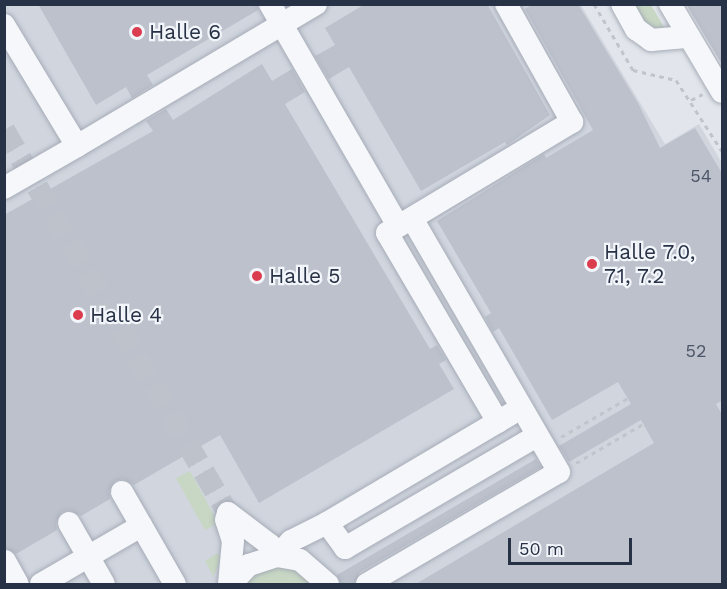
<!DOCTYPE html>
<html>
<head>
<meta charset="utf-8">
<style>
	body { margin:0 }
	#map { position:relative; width:727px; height:589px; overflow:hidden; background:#e2e6ec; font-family:"Work Sans",sans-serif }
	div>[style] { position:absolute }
	.built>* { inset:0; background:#d0d5de }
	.green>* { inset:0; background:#c7d7c3 }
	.building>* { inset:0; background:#bcc1cc }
	.minor-tunnel>* { height:22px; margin-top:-11px; transform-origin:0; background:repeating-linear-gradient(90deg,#bdc2cb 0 22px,transparent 0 33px) }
	.path>* { height:3px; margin-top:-1.5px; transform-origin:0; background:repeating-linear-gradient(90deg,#c0c4cb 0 4.5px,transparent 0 9px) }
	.roads { filter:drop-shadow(0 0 2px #a6acb7) drop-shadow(0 0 2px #a6acb7) }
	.minor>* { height:22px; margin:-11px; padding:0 11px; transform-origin:11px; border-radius:11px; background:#f6f7fa }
	.dots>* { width:16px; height:16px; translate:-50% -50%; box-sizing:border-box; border:3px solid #f2f5f9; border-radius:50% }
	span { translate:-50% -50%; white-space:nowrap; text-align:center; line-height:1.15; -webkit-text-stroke:4.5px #f2f5f9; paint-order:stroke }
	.number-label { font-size:18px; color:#4d5668 }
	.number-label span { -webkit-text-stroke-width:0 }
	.poi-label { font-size:21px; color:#283246 }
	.left { translate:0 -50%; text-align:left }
	.frame { position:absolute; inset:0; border:6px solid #283246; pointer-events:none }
	.scale { position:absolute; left:508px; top:538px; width:124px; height:27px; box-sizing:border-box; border:3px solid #283246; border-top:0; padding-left:8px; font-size:18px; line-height:21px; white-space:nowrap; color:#283246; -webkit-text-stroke:4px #f2f5f9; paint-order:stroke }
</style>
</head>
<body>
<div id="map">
	<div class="built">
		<div style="clip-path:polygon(4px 5px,581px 5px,665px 144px,699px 124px,722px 163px,722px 584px,5px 584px)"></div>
	</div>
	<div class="green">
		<div style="clip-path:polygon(634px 5px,651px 5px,664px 27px,662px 30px,645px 24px)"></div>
		<div style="clip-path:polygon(190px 471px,218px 523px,205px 530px,176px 478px)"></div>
		<div style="clip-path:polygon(218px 553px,221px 561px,213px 576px,205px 561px)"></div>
		<div style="clip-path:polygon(277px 565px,292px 567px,315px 584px,242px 584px,248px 576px)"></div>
	</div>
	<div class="building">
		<div style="clip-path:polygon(38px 4px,257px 4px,258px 10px,147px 75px,153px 85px,132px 98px,126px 87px,96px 105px)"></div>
		<div style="clip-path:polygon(365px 4px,487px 4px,550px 115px,507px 145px,505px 142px,421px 191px,349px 67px,329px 79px,315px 56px,335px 45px,325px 28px)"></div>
		<div style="clip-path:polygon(533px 4px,578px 4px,638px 103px,660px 148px,695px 128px,723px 175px,723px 400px,716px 404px,723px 416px,723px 585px,414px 585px,654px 443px,641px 420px,569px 462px,559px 446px,631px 404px,618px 382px,552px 420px,499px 328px,493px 332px,485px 317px,491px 313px,437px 221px,544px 154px,546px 158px,593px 130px,525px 9px)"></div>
		<div style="clip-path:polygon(686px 4px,723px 4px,723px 66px)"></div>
		<div style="clip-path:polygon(262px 64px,272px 81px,292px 69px,305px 92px,285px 104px,430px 349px,437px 345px,446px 360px,439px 364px,454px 389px,259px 503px,220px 435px,134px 485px,123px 479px,115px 481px,109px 491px,110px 499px,81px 516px,70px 510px,62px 512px,56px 522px,57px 530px,16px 554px,4px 548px,4px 215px,153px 131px,146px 121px,166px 109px,173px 120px)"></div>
		<div style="clip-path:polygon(536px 459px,541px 467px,360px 572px,354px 585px,341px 585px,337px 575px)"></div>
	</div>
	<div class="minor-tunnel">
		<div style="left:4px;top:130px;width:444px;rotate:59.7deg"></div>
	</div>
	<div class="path">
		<div style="left:594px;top:4px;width:77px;rotate:59.4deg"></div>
		<div style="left:633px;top:70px;width:44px;rotate:13.1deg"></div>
		<div style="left:676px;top:80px;width:85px;rotate:57.1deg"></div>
		<div style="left:691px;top:100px;width:13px;rotate:-27deg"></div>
		<div style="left:701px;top:348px;width:1px;rotate:45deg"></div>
		<div style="left:696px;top:351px;width:1px;rotate:90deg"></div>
		<div style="left:561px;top:437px;width:78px;rotate:-30.2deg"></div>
		<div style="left:576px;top:463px;width:78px;rotate:-30.2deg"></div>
	</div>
	<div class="roads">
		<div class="minor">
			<div style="left:270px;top:4px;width:256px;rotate:60deg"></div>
			<div style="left:622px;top:4px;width:29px;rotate:61deg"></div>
			<div style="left:636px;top:29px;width:19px;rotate:36deg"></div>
			<div style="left:651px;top:40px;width:38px;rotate:-5deg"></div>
			<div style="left:670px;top:4px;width:102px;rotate:59.4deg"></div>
			<div style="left:4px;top:25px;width:141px;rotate:58.9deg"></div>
			<div style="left:77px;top:146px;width:278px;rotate:-30.7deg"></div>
			<div style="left:4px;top:188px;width:84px;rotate:-29.9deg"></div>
			<div style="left:511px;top:414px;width:214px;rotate:149.4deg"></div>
			<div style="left:327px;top:523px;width:31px;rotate:54deg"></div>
			<div style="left:345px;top:548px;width:222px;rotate:-30.3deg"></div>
			<div style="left:498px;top:422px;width:219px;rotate:-120.4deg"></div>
			<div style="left:387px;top:233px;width:216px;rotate:-31deg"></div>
			<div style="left:572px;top:122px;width:135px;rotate:-119.2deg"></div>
			<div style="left:122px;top:492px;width:106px;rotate:60.1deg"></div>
			<div style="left:69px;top:523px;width:70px;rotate:60.2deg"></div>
			<div style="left:5px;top:561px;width:26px;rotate:61deg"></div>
			<div style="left:41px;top:584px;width:116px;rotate:-30.1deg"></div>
			<div style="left:229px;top:584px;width:43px;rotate:-84.7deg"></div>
			<div style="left:233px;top:541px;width:22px;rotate:-108deg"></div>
			<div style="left:226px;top:520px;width:7px;rotate:-74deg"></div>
			<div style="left:228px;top:513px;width:53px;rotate:37.3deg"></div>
			<div style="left:270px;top:545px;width:13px;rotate:58deg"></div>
			<div style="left:277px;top:556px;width:21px;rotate:-47deg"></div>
			<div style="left:291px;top:541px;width:40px;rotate:-26.6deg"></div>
			<div style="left:231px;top:584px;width:26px;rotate:-47deg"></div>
			<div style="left:249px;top:565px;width:29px;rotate:-18deg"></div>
			<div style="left:277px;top:556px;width:23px;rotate:10deg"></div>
			<div style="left:300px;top:560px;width:37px;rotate:41deg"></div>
			<div style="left:367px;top:584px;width:222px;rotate:-30.3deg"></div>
			<div style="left:559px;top:472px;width:293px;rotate:-120.1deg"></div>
		</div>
	</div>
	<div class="dots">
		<div style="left:137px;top:32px;background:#db3d4f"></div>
		<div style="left:592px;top:264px;background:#db3d4f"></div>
		<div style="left:257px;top:276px;background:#db3d4f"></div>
		<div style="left:78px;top:315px;background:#db3d4f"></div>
	</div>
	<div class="number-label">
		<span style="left:701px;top:176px">54</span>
		<span style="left:696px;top:351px">52</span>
	</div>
	<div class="poi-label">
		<span class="left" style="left:149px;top:32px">Halle 6</span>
		<span class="left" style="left:604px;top:264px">Halle 7.0,<br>7.1, 7.2</span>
		<span class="left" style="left:269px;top:276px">Halle 5</span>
		<span class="left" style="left:90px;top:315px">Halle 4</span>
	</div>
	<div class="frame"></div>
	<div class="scale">50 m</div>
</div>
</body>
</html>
